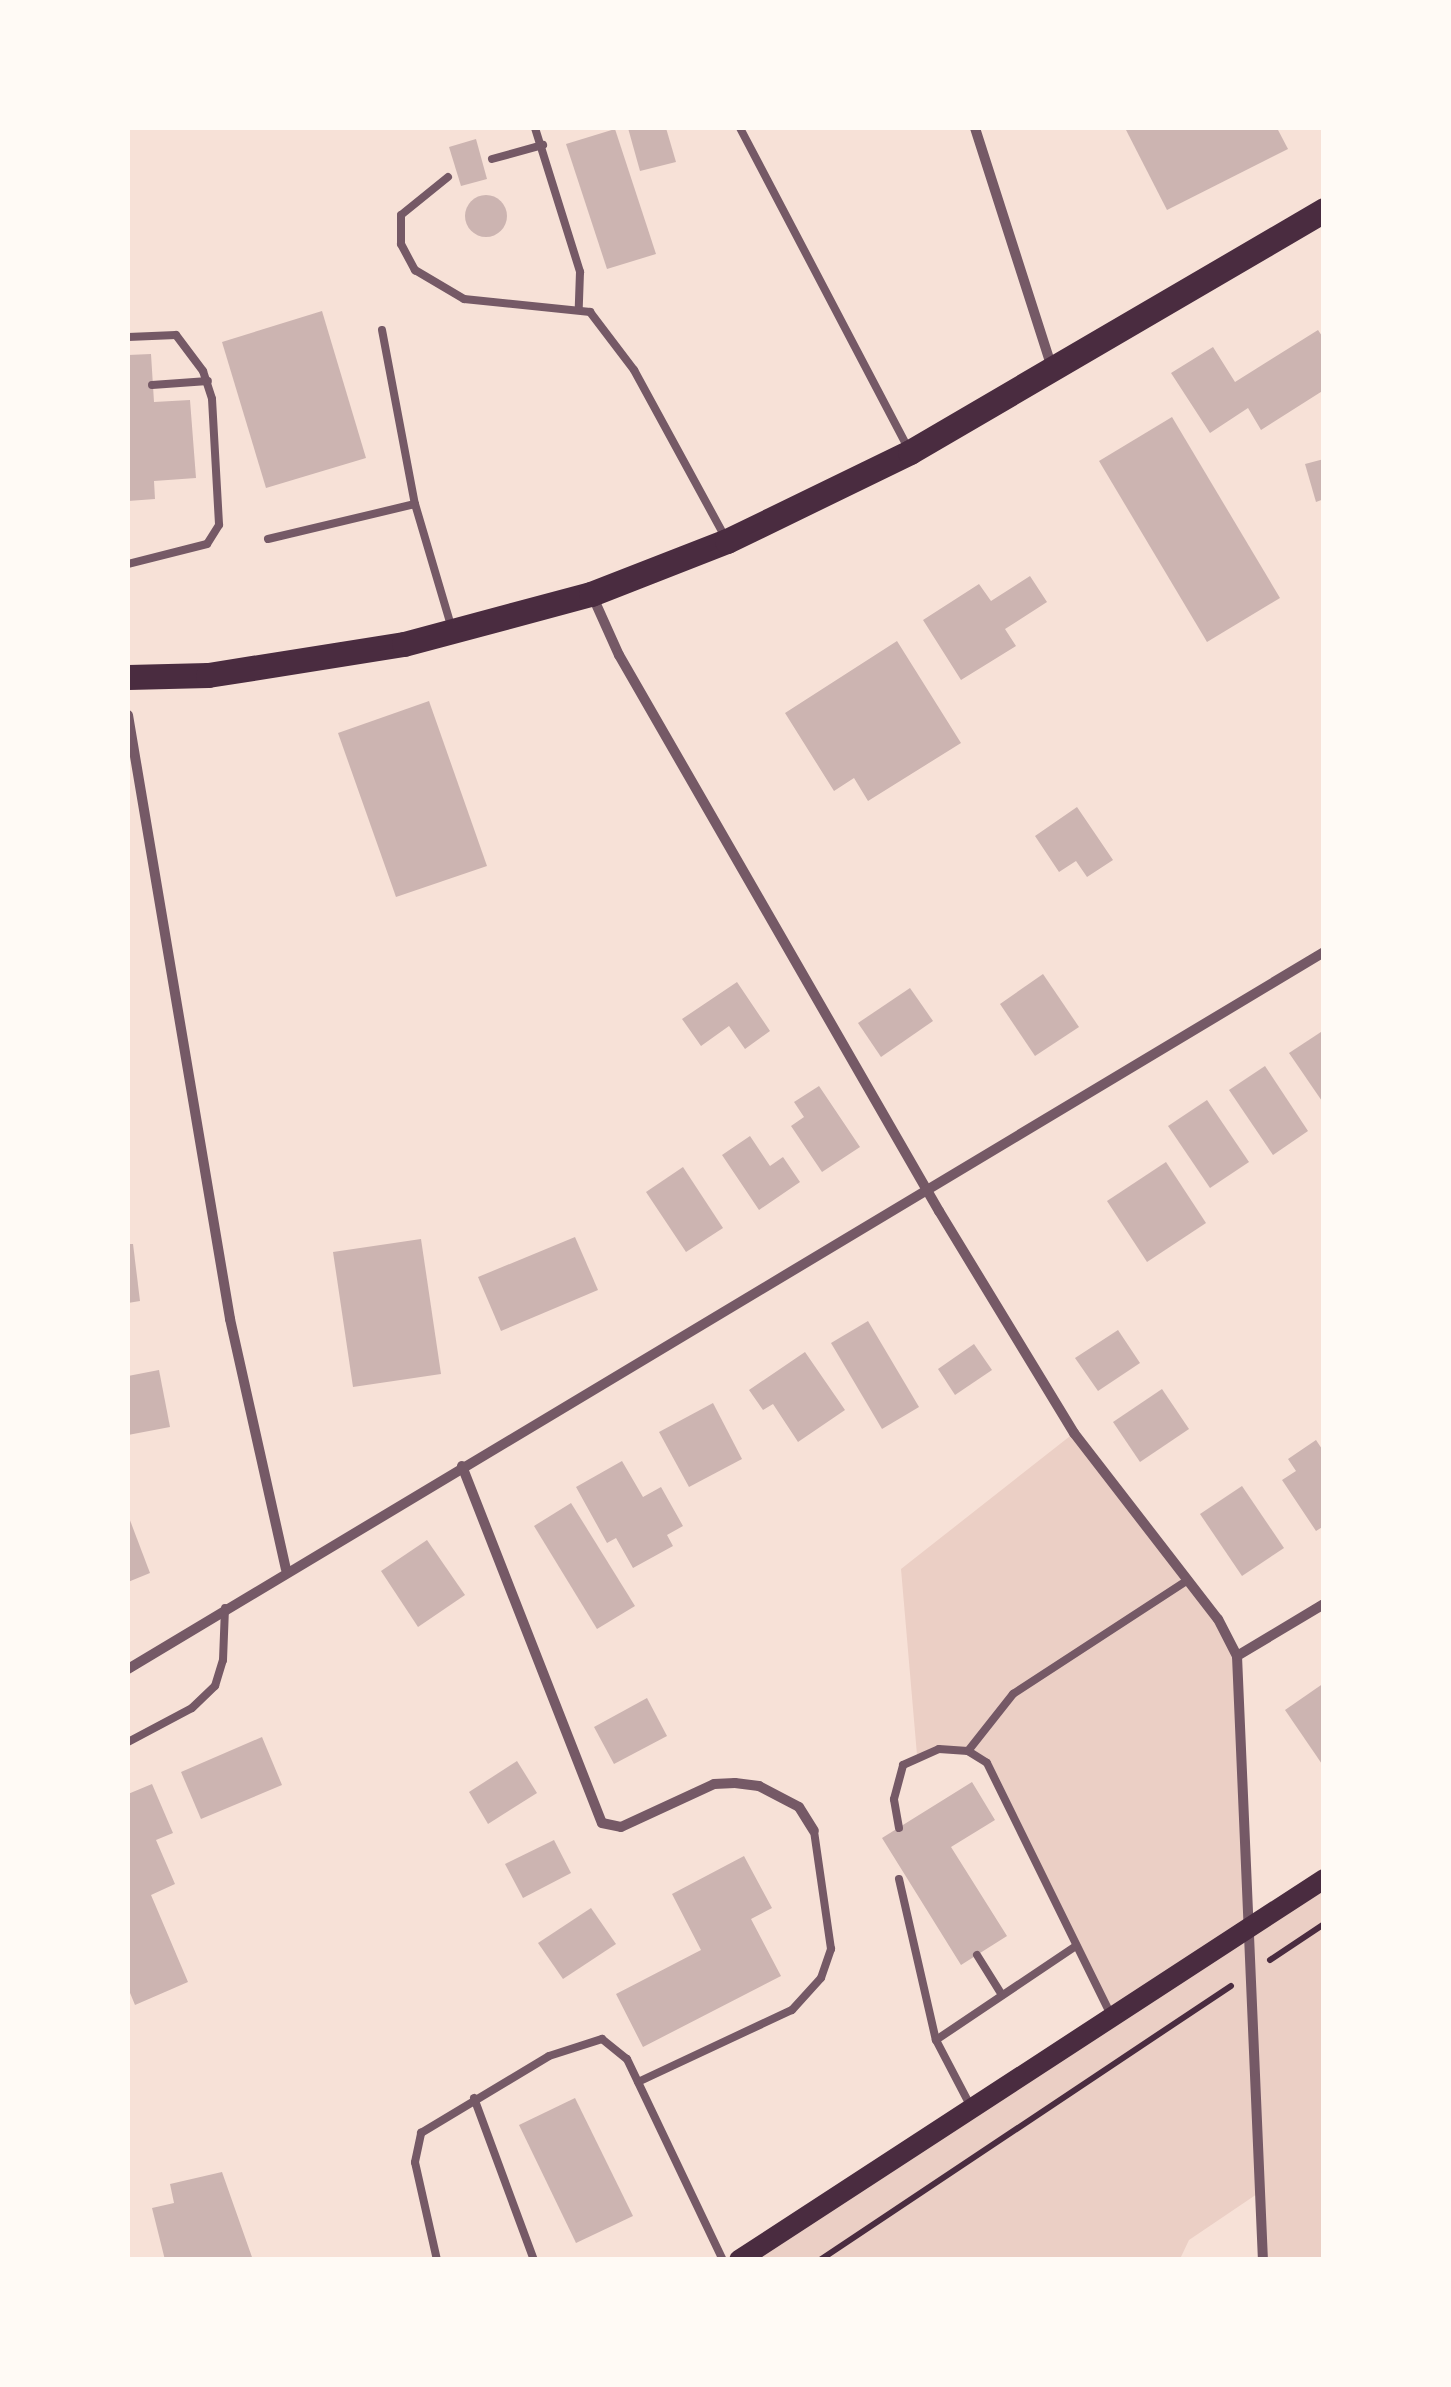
<!DOCTYPE html>
<html>
<head>
<meta charset="utf-8">
<style>
	body { margin:0 }
	#map { position:relative; width:1451px; height:2387px; overflow:hidden; background:#f7e1d7; font-family:"PT Serif",serif }
	div>[style] { position:absolute }
	.green>* { inset:0; background:#ebcfc5 }
	.building>* { inset:0; background:#ccb4b1 }
	.round { border-radius:50% }
	.path>* { height:6px; margin:-3px; padding:0 3px; transform-origin:3px; border-radius:3px; background:#4a2c40 }
	.service>* { height:8px; margin:-4px; padding:0 4px; transform-origin:4px; border-radius:4px; background:#755966 }
	.minor>* { height:10px; margin:-5px; padding:0 5px; transform-origin:5px; border-radius:5px; background:#755966 }
	.secondary>* { height:20px; margin:-10px; padding:0 10px; transform-origin:10px; border-radius:10px; background:#4a2c40 }
	.primary>* { height:25px; margin:-12.5px; padding:0 12.5px; transform-origin:12.5px; border-radius:12.5px; background:#4a2c40 }
	span { translate:-50% -50%; white-space:nowrap; text-align:center; line-height:1.15; -webkit-text-stroke:9px #fffaf5; paint-order:stroke }
	.frame { position:absolute; inset:0; border:130px solid #fffaf5; pointer-events:none }
</style>
</head>
<body>
<div id="map">
	<div class="green">
		<div style="clip-path:polygon(1074px 1433px,1218px 1619px,1237px 1656px,1250px 1927px,1323px 1879px,1323px 2259px,1263px 2259px,1260px 2192px,1189px 2240px,1180px 2259px,739px 2260px,1112px 2019px,998px 1776px,968px 1751px,917px 1755px,901px 1569px)"></div>
	</div>
	<div class="building">
		<div style="clip-path:polygon(628px 128px,666px 128px,676px 162px,640px 171px)"></div>
		<div style="clip-path:polygon(1125px 128px,1277px 128px,1288px 149px,1167px 210px)"></div>
		<div style="clip-path:polygon(615px 129px,656px 254px,607px 269px,566px 144px)"></div>
		<div style="clip-path:polygon(476px 139px,487px 179px,461px 186px,449px 147px)"></div>
		<div class="round" style="left:465px;top:195px;width:42px;height:42px"></div>
		<div style="clip-path:polygon(322px 311px,366px 458px,266px 488px,222px 342px)"></div>
		<div style="clip-path:polygon(1318px 330px,1324px 339px,1324px 390px,1261px 430px,1248px 408px,1210px 433px,1171px 373px,1213px 347px,1235px 382px)"></div>
		<div style="clip-path:polygon(151px 354px,154px 402px,190px 400px,196px 478px,154px 481px,155px 499px,128px 501px,128px 355px)"></div>
		<div style="clip-path:polygon(1172px 417px,1280px 598px,1207px 642px,1099px 461px)"></div>
		<div style="clip-path:polygon(1324px 459px,1324px 499px,1316px 502px,1305px 464px)"></div>
		<div style="clip-path:polygon(1030px 576px,1047px 602px,1005px 629px,1016px 646px,961px 680px,923px 620px,979px 584px,991px 601px)"></div>
		<div style="clip-path:polygon(897px 641px,961px 743px,868px 801px,854px 778px,834px 791px,785px 713px)"></div>
		<div style="clip-path:polygon(429px 701px,487px 866px,396px 897px,338px 733px)"></div>
		<div style="clip-path:polygon(1077px 807px,1113px 860px,1087px 877px,1076px 861px,1059px 872px,1035px 836px)"></div>
		<div style="clip-path:polygon(1043px 974px,1079px 1027px,1035px 1056px,1000px 1004px)"></div>
		<div style="clip-path:polygon(737px 982px,770px 1031px,745px 1049px,729px 1026px,701px 1046px,682px 1019px)"></div>
		<div style="clip-path:polygon(910px 988px,933px 1021px,881px 1057px,858px 1023px)"></div>
		<div style="clip-path:polygon(1324px 1030px,1324px 1104px,1289px 1053px)"></div>
		<div style="clip-path:polygon(1265px 1066px,1308px 1131px,1273px 1155px,1229px 1090px)"></div>
		<div style="clip-path:polygon(819px 1086px,860px 1147px,822px 1172px,791px 1126px,804px 1117px,794px 1102px)"></div>
		<div style="clip-path:polygon(1207px 1100px,1249px 1162px,1210px 1188px,1168px 1126px)"></div>
		<div style="clip-path:polygon(750px 1136px,770px 1166px,783px 1157px,800px 1182px,759px 1210px,722px 1155px)"></div>
		<div style="clip-path:polygon(1166px 1162px,1206px 1223px,1147px 1262px,1107px 1201px)"></div>
		<div style="clip-path:polygon(683px 1167px,723px 1228px,686px 1252px,646px 1192px)"></div>
		<div style="clip-path:polygon(575px 1237px,598px 1290px,501px 1331px,478px 1277px)"></div>
		<div style="clip-path:polygon(421px 1239px,441px 1374px,353px 1387px,333px 1252px)"></div>
		<div style="clip-path:polygon(128px 1244px,133px 1244px,140px 1301px,128px 1303px)"></div>
		<div style="clip-path:polygon(868px 1321px,919px 1407px,882px 1429px,831px 1343px)"></div>
		<div style="clip-path:polygon(1118px 1330px,1140px 1363px,1098px 1391px,1075px 1358px)"></div>
		<div style="clip-path:polygon(974px 1344px,992px 1370px,955px 1395px,938px 1369px)"></div>
		<div style="clip-path:polygon(805px 1352px,845px 1410px,798px 1442px,773px 1404px,763px 1410px,749px 1390px)"></div>
		<div style="clip-path:polygon(159px 1370px,170px 1427px,128px 1435px,128px 1376px)"></div>
		<div style="clip-path:polygon(1162px 1389px,1189px 1429px,1140px 1462px,1113px 1422px)"></div>
		<div style="clip-path:polygon(713px 1403px,742px 1459px,689px 1487px,659px 1432px)"></div>
		<div style="clip-path:polygon(1316px 1440px,1324px 1452px,1324px 1526px,1316px 1531px,1282px 1480px,1296px 1471px,1288px 1459px)"></div>
		<div style="clip-path:polygon(622px 1461px,643px 1497px,661px 1487px,683px 1526px,667px 1535px,673px 1546px,633px 1568px,616px 1538px,607px 1543px,576px 1487px)"></div>
		<div style="clip-path:polygon(1242px 1486px,1284px 1548px,1242px 1576px,1200px 1514px)"></div>
		<div style="clip-path:polygon(571px 1503px,635px 1606px,597px 1629px,534px 1526px)"></div>
		<div style="clip-path:polygon(128px 1515px,150px 1573px,128px 1582px)"></div>
		<div style="clip-path:polygon(427px 1540px,465px 1595px,418px 1627px,381px 1571px)"></div>
		<div style="clip-path:polygon(1324px 1683px,1324px 1767px,1285px 1710px)"></div>
		<div style="clip-path:polygon(647px 1698px,667px 1736px,614px 1764px,594px 1727px)"></div>
		<div style="clip-path:polygon(262px 1737px,282px 1785px,201px 1819px,181px 1772px)"></div>
		<div style="clip-path:polygon(517px 1761px,537px 1793px,488px 1824px,469px 1792px)"></div>
		<div style="clip-path:polygon(972px 1782px,995px 1820px,951px 1847px,1007px 1936px,961px 1965px,882px 1838px)"></div>
		<div style="clip-path:polygon(152px 1784px,173px 1833px,156px 1840px,175px 1884px,151px 1895px,188px 1982px,135px 2005px,128px 1988px,128px 1794px)"></div>
		<div style="clip-path:polygon(554px 1840px,571px 1873px,523px 1898px,505px 1864px)"></div>
		<div style="clip-path:polygon(744px 1856px,772px 1908px,751px 1919px,781px 1976px,643px 2047px,616px 1994px,701px 1950px,672px 1894px)"></div>
		<div style="clip-path:polygon(591px 1908px,616px 1944px,563px 1979px,538px 1943px)"></div>
		<div style="clip-path:polygon(575px 2098px,633px 2216px,576px 2243px,519px 2125px)"></div>
		<div style="clip-path:polygon(222px 2172px,253px 2260px,165px 2260px,152px 2208px,174px 2203px,170px 2184px)"></div>
	</div>
	<div class="path">
		<div style="left:1270px;top:1960px;width:65px;rotate:-33.7deg"></div>
		<div style="left:820px;top:2260px;width:494px;rotate:-33.7deg"></div>
	</div>
	<div class="service">
		<div style="left:535px;top:128px;width:151px;rotate:72.6deg"></div>
		<div style="left:580px;top:272px;width:35px;rotate:92deg"></div>
		<div style="left:740px;top:128px;width:361px;rotate:62.3deg"></div>
		<div style="left:492px;top:159px;width:53px;rotate:-15.4deg"></div>
		<div style="left:448px;top:177px;width:60px;rotate:141deg"></div>
		<div style="left:401px;top:215px;width:29px;rotate:90deg"></div>
		<div style="left:401px;top:244px;width:30px;rotate:62deg"></div>
		<div style="left:415px;top:270px;width:57px;rotate:30.6deg"></div>
		<div style="left:464px;top:299px;width:127px;rotate:5.9deg"></div>
		<div style="left:590px;top:312px;width:73px;rotate:52.8deg"></div>
		<div style="left:634px;top:370px;width:190px;rotate:61.4deg"></div>
		<div style="left:382px;top:330px;width:177px;rotate:79.3deg"></div>
		<div style="left:415px;top:504px;width:130px;rotate:73.5deg"></div>
		<div style="left:128px;top:337px;width:48px;rotate:-2.4deg"></div>
		<div style="left:176px;top:335px;width:45px;rotate:53.1deg"></div>
		<div style="left:203px;top:371px;width:29px;rotate:72deg"></div>
		<div style="left:212px;top:399px;width:126px;rotate:86.8deg"></div>
		<div style="left:219px;top:525px;width:22px;rotate:122deg"></div>
		<div style="left:207px;top:544px;width:81px;rotate:165.8deg"></div>
		<div style="left:152px;top:385px;width:56px;rotate:-4.1deg"></div>
		<div style="left:268px;top:539px;width:151px;rotate:-13.4deg"></div>
		<div style="left:128px;top:1742px;width:72px;rotate:-28deg"></div>
		<div style="left:192px;top:1708px;width:32px;rotate:-44deg"></div>
		<div style="left:215px;top:1686px;width:27px;rotate:-73deg"></div>
		<div style="left:223px;top:1660px;width:52px;rotate:-87.8deg"></div>
		<div style="left:968px;top:1751px;width:73px;rotate:-51.7deg"></div>
		<div style="left:1013px;top:1694px;width:209px;rotate:-33.1deg"></div>
		<div style="left:899px;top:1828px;width:29px;rotate:-100deg"></div>
		<div style="left:894px;top:1799px;width:35px;rotate:-75deg"></div>
		<div style="left:903px;top:1765px;width:39px;rotate:-24deg"></div>
		<div style="left:939px;top:1749px;width:29px;rotate:4deg"></div>
		<div style="left:968px;top:1751px;width:22px;rotate:32deg"></div>
		<div style="left:987px;top:1763px;width:281px;rotate:63.8deg"></div>
		<div style="left:899px;top:1879px;width:165px;rotate:77.1deg"></div>
		<div style="left:936px;top:2040px;width:76px;rotate:62.4deg"></div>
		<div style="left:977px;top:1955px;width:47px;rotate:58deg"></div>
		<div style="left:936px;top:2040px;width:169px;rotate:-33.9deg"></div>
		<div style="left:638px;top:2082px;width:170px;rotate:-25.1deg"></div>
		<div style="left:792px;top:2010px;width:43px;rotate:-47.8deg"></div>
		<div style="left:821px;top:1978px;width:31px;rotate:-71deg"></div>
		<div style="left:831px;top:1949px;width:119px;rotate:-98.2deg"></div>
		<div style="left:474px;top:2098px;width:173px;rotate:69.7deg"></div>
		<div style="left:437px;top:2260px;width:100px;rotate:-102.7deg"></div>
		<div style="left:415px;top:2162px;width:30px;rotate:-78deg"></div>
		<div style="left:421px;top:2133px;width:149px;rotate:-31deg"></div>
		<div style="left:549px;top:2056px;width:56px;rotate:-17.8deg"></div>
		<div style="left:602px;top:2039px;width:32px;rotate:39deg"></div>
		<div style="left:627px;top:2059px;width:223px;rotate:64.5deg"></div>
	</div>
	<div class="minor">
		<div style="left:975px;top:128px;width:252px;rotate:72.2deg"></div>
		<div style="left:592px;top:595px;width:66px;rotate:65.8deg"></div>
		<div style="left:619px;top:655px;width:642px;rotate:60.08deg"></div>
		<div style="left:939px;top:1211px;width:260px;rotate:58.7deg"></div>
		<div style="left:1074px;top:1433px;width:235px;rotate:52.3deg"></div>
		<div style="left:1218px;top:1619px;width:42px;rotate:62.8deg"></div>
		<div style="left:1237px;top:1656px;width:605px;rotate:87.54deg"></div>
		<div style="left:128px;top:715px;width:613px;rotate:80.41deg"></div>
		<div style="left:230px;top:1319px;width:256px;rotate:77.4deg"></div>
		<div style="left:462px;top:1466px;width:383px;rotate:68.6deg"></div>
		<div style="left:602px;top:1823px;width:19px;rotate:12deg"></div>
		<div style="left:621px;top:1827px;width:102px;rotate:-24.8deg"></div>
		<div style="left:714px;top:1784px;width:21px;rotate:-3deg"></div>
		<div style="left:735px;top:1783px;width:24px;rotate:7deg"></div>
		<div style="left:759px;top:1786px;width:45px;rotate:27.7deg"></div>
		<div style="left:799px;top:1807px;width:28px;rotate:58deg"></div>
		<div style="left:1237px;top:1656px;width:101px;rotate:-30.9deg"></div>
		<div style="left:128px;top:1669px;width:1394px;rotate:-30.94deg"></div>
	</div>
	<div class="secondary">
		<div style="left:739px;top:2260px;width:698px;rotate:-33.08deg"></div>
	</div>
	<div class="primary">
		<div style="left:128px;top:677px;width:80px;rotate:-1.4deg"></div>
		<div style="left:208px;top:675px;width:198px;rotate:-9deg"></div>
		<div style="left:404px;top:644px;width:194px;rotate:-15deg"></div>
		<div style="left:591px;top:594px;width:146px;rotate:-21.3deg"></div>
		<div style="left:727px;top:541px;width:203px;rotate:-25.9deg"></div>
		<div style="left:910px;top:452px;width:480px;rotate:-30.3deg"></div>
	</div>
	<div class="frame"></div>
</div>
</body>
</html>
